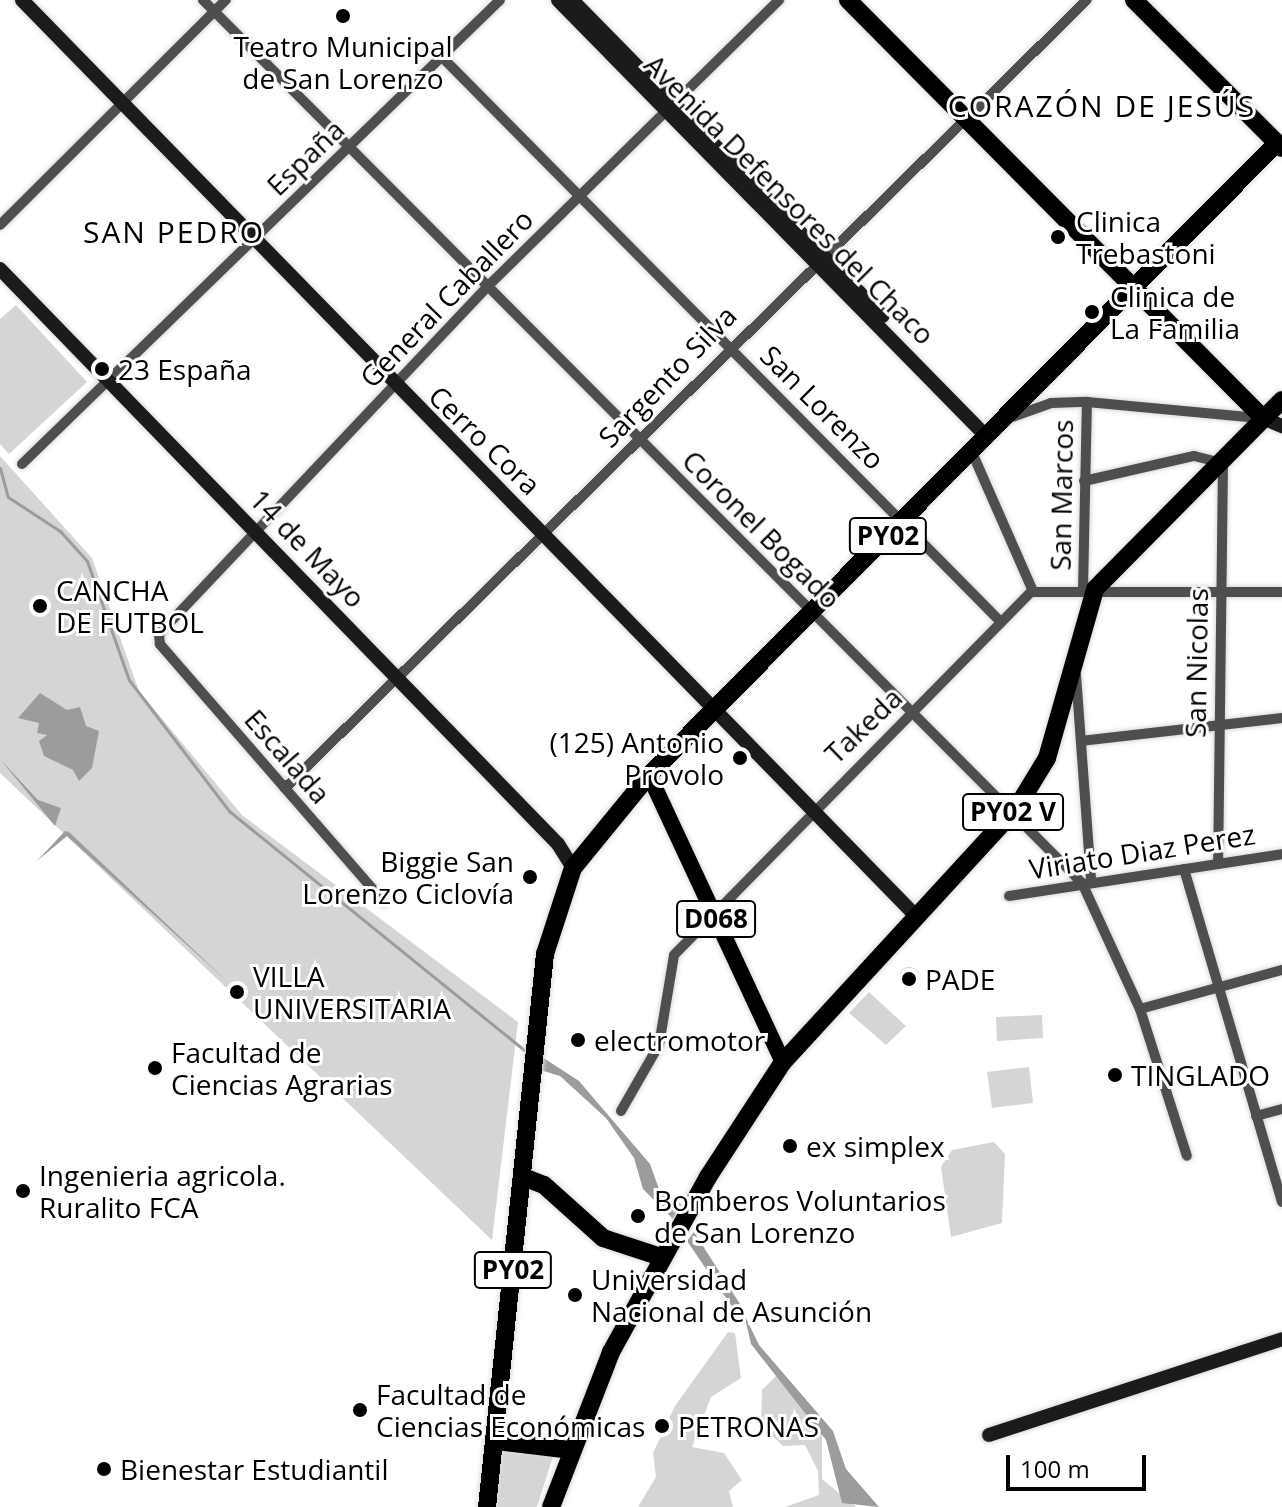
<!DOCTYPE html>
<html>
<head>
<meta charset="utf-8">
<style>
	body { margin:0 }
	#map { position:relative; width:1282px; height:1507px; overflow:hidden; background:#fff; font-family:"Open Sans",sans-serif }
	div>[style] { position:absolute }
	.green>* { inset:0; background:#d5d5d5 }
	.round { border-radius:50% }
	.water>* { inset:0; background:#9c9c9c }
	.stream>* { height:3px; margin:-1.5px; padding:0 1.5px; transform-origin:1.5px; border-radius:1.5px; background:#9c9c9c }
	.roads { filter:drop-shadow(0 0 2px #dbdbdb) drop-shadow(0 0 2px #dbdbdb) }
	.street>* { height:10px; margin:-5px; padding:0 5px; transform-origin:5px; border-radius:5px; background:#4e4e4e }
	.secondary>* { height:14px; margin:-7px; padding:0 7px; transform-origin:7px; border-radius:7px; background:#1b1b1b }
	.primary>* { height:16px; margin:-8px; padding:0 8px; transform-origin:8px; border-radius:8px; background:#000 }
	.highway>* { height:18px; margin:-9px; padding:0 9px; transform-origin:9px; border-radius:9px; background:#000 }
	.dots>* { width:22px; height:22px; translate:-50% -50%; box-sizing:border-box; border:4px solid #fff; border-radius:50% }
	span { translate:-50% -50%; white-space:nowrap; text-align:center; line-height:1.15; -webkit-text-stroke:6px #fff; paint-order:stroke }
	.shield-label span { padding:2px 6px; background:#fff; border:2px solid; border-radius:6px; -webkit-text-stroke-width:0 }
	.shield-label { font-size:26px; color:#000; font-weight:700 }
	.poi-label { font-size:28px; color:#000 }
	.left { translate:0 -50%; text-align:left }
	.right { translate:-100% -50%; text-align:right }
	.street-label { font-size:28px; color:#000 }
	.neighbourhood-label { font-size:30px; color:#000; letter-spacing:2px }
	.scale { position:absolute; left:1006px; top:1455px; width:140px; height:36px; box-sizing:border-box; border:4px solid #000; border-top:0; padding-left:10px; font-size:24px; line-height:28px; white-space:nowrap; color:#000; -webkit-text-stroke:6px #fff; paint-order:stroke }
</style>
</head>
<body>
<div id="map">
	<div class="green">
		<div style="clip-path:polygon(16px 305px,87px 382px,9px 454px,0 444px,0 319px)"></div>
		<div style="clip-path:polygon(0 456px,92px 558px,139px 691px,242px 815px,518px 1022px,492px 1240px,0 773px)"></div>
		<div class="round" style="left:898px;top:967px;width:22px;height:22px"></div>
		<div style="clip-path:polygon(869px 992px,906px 1026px,886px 1045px,849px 1013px)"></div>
		<div style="clip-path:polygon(1042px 1015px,1043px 1038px,997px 1041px,996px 1017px)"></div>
		<div style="clip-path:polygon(1029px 1067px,1033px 1103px,992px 1108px,987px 1072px)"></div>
		<div style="clip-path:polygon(994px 1142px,1005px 1154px,1002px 1223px,951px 1237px,941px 1167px,952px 1150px)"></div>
		<div style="clip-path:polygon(728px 1332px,735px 1333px,741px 1378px,711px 1397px,692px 1447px,724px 1453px,742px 1480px,729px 1491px,733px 1507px,638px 1507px,656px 1477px,653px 1453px,675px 1406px)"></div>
		<div style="clip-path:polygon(778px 1374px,822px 1423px,822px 1479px,856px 1507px,785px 1507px,819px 1495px,818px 1471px,805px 1445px,783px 1446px,761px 1425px,762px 1390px)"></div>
		<div style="clip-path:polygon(501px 1444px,554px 1453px,537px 1507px,495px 1507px)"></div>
	</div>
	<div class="water">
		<div style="clip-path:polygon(40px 693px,67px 710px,80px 707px,86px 726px,99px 731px,92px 768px,79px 781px,73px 770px,44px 756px,39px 741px,47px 735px,37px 733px,39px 723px,18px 718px)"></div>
		<div style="clip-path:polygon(0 759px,38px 800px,61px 808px,55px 826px)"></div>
		<div style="clip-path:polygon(65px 831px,69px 832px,230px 984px,67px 836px,37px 861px)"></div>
		<div style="clip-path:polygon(542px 1057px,579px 1081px,650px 1164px,659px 1189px,682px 1205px,673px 1219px,643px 1189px,634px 1158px,606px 1118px,560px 1076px,540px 1070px)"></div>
		<div style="clip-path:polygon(694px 1232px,740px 1304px,735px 1311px,687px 1241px)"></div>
		<div style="clip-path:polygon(744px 1314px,759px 1345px,833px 1431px,846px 1469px,879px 1507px,842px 1503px,826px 1440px,751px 1344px)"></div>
	</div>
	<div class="stream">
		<div style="left:0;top:468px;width:30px;rotate:75deg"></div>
		<div style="left:8px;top:497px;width:62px;rotate:33.2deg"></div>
		<div style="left:60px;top:531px;width:40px;rotate:48deg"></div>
		<div style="left:87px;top:561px;width:126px;rotate:70.6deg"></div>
		<div style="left:129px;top:680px;width:165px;rotate:52.6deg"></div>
		<div style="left:229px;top:811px;width:383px;rotate:39deg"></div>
		<div style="left:736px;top:1304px;width:16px;rotate:68deg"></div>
	</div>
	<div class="roads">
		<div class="street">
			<div style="left:203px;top:0;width:1246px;rotate:45.13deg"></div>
			<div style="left:1082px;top:883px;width:139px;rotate:65.3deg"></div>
			<div style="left:1140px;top:1009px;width:154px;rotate:72.3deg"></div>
			<div style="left:441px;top:56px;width:796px;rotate:45.31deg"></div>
			<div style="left:0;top:225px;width:319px;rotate:-44.9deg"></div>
			<div style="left:1012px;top:417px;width:41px;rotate:-19.7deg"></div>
			<div style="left:1051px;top:403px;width:36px;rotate:-2deg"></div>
			<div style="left:1087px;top:402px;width:175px;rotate:5.3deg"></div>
			<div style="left:971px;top:450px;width:154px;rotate:66.3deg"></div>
			<div style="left:22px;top:464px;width:666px;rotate:-44.15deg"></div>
			<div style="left:1084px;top:481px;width:113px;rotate:-12.8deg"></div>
			<div style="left:1194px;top:456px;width:30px;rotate:14deg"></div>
			<div style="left:1223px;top:463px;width:401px;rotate:90.7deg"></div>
			<div style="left:1083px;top:590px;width:188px;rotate:-88.8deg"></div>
			<div style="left:1076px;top:675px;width:207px;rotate:85.8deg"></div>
			<div style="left:1081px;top:741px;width:202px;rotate:-6.5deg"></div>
			<div style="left:285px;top:788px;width:1124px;rotate:-44.5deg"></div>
			<div style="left:1184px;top:869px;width:347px;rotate:73.6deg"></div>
			<div style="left:1009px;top:896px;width:276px;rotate:-8.7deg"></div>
			<div style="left:384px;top:902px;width:342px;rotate:-131deg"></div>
			<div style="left:160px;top:644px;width:10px;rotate:-96deg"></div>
			<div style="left:159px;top:634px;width:476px;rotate:-46.6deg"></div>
			<div style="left:486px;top:288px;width:411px;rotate:-44.5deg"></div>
			<div style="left:1140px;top:1009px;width:147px;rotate:-15.4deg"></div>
			<div style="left:621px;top:1111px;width:76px;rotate:-60.1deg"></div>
			<div style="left:659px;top:1045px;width:91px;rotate:-80.5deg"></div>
			<div style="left:674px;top:955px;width:509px;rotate:-45.48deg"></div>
			<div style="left:1031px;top:592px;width:251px"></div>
			<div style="left:1256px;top:1116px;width:27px;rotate:-15deg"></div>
		</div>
		<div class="secondary">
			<div style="left:22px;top:0;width:1279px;rotate:45.7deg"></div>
			<div style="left:558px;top:0;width:610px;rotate:45.53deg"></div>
			<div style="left:572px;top:0;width:443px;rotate:45.5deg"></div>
			<div style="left:0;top:269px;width:801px;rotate:45.86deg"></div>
			<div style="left:558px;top:844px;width:28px;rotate:58deg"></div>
			<div style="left:1263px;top:418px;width:21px;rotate:23deg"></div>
			<div style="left:989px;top:1435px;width:308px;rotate:-18.1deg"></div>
		</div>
		<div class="primary">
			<div style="left:649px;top:775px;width:317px;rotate:65deg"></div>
		</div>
		<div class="highway">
			<div style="left:848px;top:0;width:589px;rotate:45.21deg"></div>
			<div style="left:1134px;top:0;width:209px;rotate:45deg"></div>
			<div style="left:523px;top:1177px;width:22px;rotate:21deg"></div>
			<div style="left:544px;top:1185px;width:79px;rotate:41.9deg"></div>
			<div style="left:603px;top:1238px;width:61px;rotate:18.1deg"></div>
			<div style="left:495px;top:1441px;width:77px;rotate:6.8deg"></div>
			<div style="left:487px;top:1507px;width:556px;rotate:-84.01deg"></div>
			<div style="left:545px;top:954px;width:90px;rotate:-72deg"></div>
			<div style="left:573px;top:868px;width:120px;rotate:-50.7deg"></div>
			<div style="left:649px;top:775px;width:891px;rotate:-45.18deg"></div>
			<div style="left:551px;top:1507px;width:166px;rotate:-68.8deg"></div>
			<div style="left:611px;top:1352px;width:200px;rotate:-61deg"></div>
			<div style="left:708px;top:1177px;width:137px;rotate:-56.9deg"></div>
			<div style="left:783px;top:1062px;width:344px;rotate:-47.4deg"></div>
			<div style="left:1016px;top:809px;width:60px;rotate:-58.7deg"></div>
			<div style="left:1047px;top:758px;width:176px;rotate:-74.1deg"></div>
			<div style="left:1095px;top:589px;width:266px;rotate:-45.3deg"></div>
		</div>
	</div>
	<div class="dots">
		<div style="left:343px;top:16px;background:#000"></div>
		<div style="left:1058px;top:237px;background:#000"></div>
		<div style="left:1092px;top:312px;background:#000"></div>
		<div style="left:102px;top:369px;background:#000"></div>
		<div style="left:40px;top:606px;background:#000"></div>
		<div style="left:740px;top:758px;background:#000"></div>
		<div style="left:530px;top:877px;background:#000"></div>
		<div style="left:909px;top:979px;background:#000"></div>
		<div style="left:237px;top:992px;background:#000"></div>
		<div style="left:578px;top:1040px;background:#000"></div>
		<div style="left:155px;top:1068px;background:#000"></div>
		<div style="left:1115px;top:1075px;background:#000"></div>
		<div style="left:790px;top:1146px;background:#000"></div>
		<div style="left:23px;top:1191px;background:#000"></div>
		<div style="left:638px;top:1216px;background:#000"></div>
		<div style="left:575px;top:1295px;background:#000"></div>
		<div style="left:360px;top:1410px;background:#000"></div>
		<div style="left:662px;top:1426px;background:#000"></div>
		<div style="left:104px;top:1469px;background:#000"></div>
	</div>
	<div class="shield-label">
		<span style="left:888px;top:536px">PY02</span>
		<span style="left:1013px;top:812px">PY02 V</span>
		<span style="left:716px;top:919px">D068</span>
		<span style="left:513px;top:1270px">PY02</span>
	</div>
	<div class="poi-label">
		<span style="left:343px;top:62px">Teatro Municipal<br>de San Lorenzo</span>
		<span class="left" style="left:1076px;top:237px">Clinica<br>Trebastoni</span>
		<span class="left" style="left:1110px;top:312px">Clinica de<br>La Familia</span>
		<span class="left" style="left:118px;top:369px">23 España</span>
		<span class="left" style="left:56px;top:606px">CANCHA<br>DE FUTBOL</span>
		<span class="right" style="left:724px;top:758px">(125) Antonio<br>Provolo</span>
		<span class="right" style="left:514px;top:877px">Biggie San<br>Lorenzo Ciclovía</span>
		<span class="left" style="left:253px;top:992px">VILLA<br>UNIVERSITARIA</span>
		<span class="left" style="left:925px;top:979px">PADE</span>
		<span class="left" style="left:594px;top:1040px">electromotor</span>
		<span class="left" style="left:171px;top:1068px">Facultad de<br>Ciencias Agrarias</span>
		<span class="left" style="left:1131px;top:1075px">TINGLADO</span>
		<span class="left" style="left:806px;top:1146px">ex simplex</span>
		<span class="left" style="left:39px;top:1191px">Ingenieria agricola.<br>Ruralito FCA</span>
		<span class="left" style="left:654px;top:1216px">Bomberos Voluntarios<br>de San Lorenzo</span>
		<span class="left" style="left:591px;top:1295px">Universidad<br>Nacional de Asunción</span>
		<span class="left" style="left:376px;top:1410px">Facultad de<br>Ciencias Económicas</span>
		<span class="left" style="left:678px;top:1426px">PETRONAS</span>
		<span class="left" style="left:120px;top:1469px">Bienestar Estudiantil</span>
	</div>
	<div class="street-label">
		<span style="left:305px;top:157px;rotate:-44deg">España</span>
		<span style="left:790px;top:199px;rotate:45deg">Avenida Defensores del Chaco</span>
		<span style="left:446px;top:298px;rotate:-46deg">General Caballero</span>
		<span style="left:667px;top:376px;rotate:-46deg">Sargento Silva</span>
		<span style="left:823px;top:407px;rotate:45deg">San Lorenzo</span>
		<span style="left:485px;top:440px;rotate:44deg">Cerro Cora</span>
		<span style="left:1061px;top:495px;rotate:-89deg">San Marcos</span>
		<span style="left:762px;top:529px;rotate:45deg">Coronel Bogado</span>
		<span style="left:308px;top:548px;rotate:46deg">14 de Mayo</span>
		<span style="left:1196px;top:663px;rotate:-89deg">San Nicolas</span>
		<span style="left:863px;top:725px;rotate:-44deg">Takeda</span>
		<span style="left:288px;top:756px;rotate:49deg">Escalada</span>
		<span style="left:1142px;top:851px;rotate:-9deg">Viriato Diaz Perez</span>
	</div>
	<div class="neighbourhood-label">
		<span style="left:1102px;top:106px">CORAZÓN DE JESÚS</span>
		<span style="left:174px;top:232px">SAN PEDRO</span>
	</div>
	<div class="scale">100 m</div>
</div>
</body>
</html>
